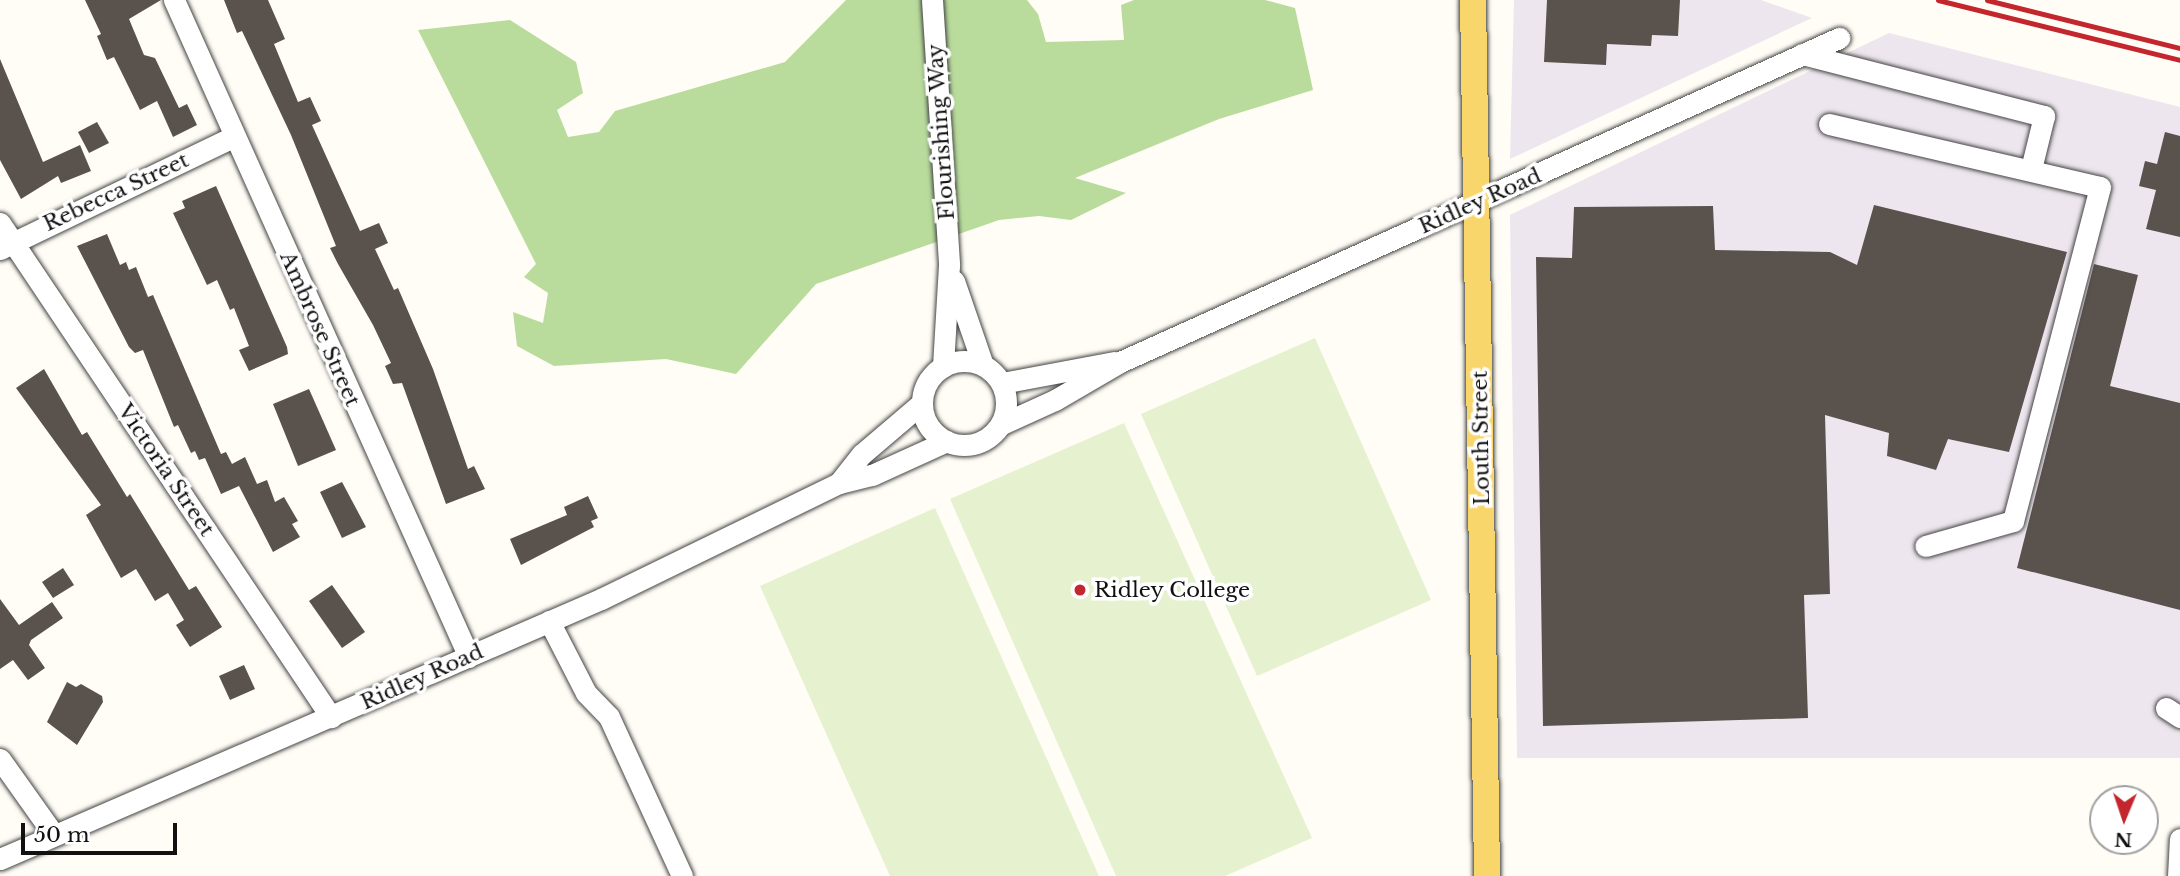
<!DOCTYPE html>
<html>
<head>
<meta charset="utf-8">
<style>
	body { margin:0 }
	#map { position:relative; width:2180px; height:876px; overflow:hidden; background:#fffdf5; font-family:"Libre Baskerville",serif }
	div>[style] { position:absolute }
	.industrial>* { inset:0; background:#eee6ef }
	.forest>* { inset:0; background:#b9dc9c }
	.pitch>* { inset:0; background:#e6f2cf }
	.building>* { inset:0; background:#5a524d }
	.roads { filter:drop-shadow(0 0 2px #444) drop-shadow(0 0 2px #444) }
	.minor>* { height:21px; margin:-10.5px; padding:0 10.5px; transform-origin:10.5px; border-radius:10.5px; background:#fff }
	.minor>.ring { margin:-10.5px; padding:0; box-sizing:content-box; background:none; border:21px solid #fff; border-radius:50% }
	.major>* { height:26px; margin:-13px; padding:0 13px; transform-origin:13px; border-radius:13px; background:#f9d66b }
	.rail>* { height:5px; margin:-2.5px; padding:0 2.5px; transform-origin:2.5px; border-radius:2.5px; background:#c4262e }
	.dots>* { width:19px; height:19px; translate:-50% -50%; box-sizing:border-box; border:4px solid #fff; border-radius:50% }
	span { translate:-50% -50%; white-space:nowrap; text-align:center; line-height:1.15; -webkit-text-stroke:7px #fff; paint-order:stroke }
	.street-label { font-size:21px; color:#111 }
	.poi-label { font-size:21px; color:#111 }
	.left { translate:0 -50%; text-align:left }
	.north { position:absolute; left:2089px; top:785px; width:70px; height:70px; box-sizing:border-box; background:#fff; border:2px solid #a0a0a0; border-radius:50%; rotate:182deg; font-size:19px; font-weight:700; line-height:28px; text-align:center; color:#111 }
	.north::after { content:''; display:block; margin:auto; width:24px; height:32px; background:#c4262e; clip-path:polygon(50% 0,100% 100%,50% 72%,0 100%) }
	.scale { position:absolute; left:21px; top:823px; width:156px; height:32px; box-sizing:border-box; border:4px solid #111; border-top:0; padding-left:9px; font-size:21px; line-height:24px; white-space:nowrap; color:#111; -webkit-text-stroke:5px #fff; paint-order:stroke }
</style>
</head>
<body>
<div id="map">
	<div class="industrial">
		<div style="clip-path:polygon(1514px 0,1761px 0,1812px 18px,1510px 159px)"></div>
		<div style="clip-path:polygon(1889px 33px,2180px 107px,2180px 758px,1517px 758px,1510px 215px)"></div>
	</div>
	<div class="forest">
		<div style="clip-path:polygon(846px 0,1027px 0,1038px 14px,1046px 42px,1124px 40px,1121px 5px,1134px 0,1265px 0,1295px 8px,1313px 90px,1219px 119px,1075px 178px,1126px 193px,1071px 220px,1039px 216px,999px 220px,816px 284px,736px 374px,666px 359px,554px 366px,517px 346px,513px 312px,543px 323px,548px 293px,524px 277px,536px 264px,418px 30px,510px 20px,576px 62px,583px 93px,557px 110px,568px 137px,599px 132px,615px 111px,785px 62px)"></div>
	</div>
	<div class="pitch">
		<div style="clip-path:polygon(1315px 338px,1431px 600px,1257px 676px,1141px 414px)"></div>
		<div style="clip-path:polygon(1124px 423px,1312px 838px,1225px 876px,1116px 876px,950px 499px)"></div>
		<div style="clip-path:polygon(935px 508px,1099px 876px,890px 876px,760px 586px)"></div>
	</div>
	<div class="building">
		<div style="clip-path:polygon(85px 0,161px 0,129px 19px,144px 55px,155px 58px,179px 108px,187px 104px,197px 125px,173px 137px,157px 101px,140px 110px,114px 57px,107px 60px,97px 36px,101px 34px)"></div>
		<div style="clip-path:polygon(224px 0,268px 0,285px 39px,274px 44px,298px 102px,310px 97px,321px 121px,312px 125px,360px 231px,379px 223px,388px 243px,375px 249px,394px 290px,398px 288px,433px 369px,468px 469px,474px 466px,485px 489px,446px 504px,402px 383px,393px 384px,385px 366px,391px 363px,373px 325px,338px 264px,330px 248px,336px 246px,291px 135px,242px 31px,237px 33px)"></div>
		<div style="clip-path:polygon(1547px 0,1680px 0,1678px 36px,1652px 35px,1651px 46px,1607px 44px,1606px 65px,1544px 62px)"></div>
		<div style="clip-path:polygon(0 59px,43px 162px,80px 145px,91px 171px,61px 183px,58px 176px,21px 199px,0 160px)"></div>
		<div style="clip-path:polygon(97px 122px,109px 143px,89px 153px,78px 132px)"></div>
		<div style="clip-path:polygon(2165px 132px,2180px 136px,2180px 237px,2146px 229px,2156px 190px,2139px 186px,2145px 161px,2157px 164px)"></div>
		<div style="clip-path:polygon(216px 186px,287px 347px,288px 354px,249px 371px,239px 350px,249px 346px,234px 308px,230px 310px,217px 280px,207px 285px,173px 213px,185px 208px,182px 201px)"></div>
		<div style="clip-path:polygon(1874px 205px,2067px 252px,2009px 452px,1948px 439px,1936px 470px,1887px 456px,1889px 433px,1825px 415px,1830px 594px,1804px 595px,1808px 718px,1543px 726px,1536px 257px,1572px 258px,1574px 207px,1713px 206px,1715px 250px,1830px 252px,1857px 265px)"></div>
		<div style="clip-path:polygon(107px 234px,120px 265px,126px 262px,129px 270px,136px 267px,148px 297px,153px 295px,221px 454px,226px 452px,232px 464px,245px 457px,257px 484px,267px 480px,275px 502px,284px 497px,298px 521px,292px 524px,300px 537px,273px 552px,239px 486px,221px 494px,205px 458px,199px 460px,195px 451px,191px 453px,178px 425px,174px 427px,143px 350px,135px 353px,129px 347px,77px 246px)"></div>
		<div style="clip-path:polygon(2094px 264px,2138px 275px,2110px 386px,2180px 403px,2180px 610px,2017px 568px)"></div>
		<div style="clip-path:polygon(44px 369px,82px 435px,87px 432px,127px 497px,130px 494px,189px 590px,196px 586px,222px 627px,190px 647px,176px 625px,184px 620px,168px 593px,155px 601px,136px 569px,121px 578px,86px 515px,101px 505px,16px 388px)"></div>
		<div style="clip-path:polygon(309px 389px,336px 450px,298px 466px,273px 404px)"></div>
		<div style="clip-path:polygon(342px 482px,366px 527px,342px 538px,320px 492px)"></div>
		<div style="clip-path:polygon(588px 496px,598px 518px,591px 521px,594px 527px,521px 565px,510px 539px,567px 515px,564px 507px)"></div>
		<div style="clip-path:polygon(63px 568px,74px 585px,53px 598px,42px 582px)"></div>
		<div style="clip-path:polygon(332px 585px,365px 632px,342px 648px,309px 601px)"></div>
		<div style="clip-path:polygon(0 599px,19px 625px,52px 602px,63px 618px,31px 640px,29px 645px,45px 668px,28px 680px,13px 660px,0 669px)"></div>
		<div style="clip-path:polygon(244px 665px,255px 689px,230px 700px,219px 676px)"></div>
		<div style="clip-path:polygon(67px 682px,76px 687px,81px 684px,102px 696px,103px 702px,77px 745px,47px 722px)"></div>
	</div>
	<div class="roads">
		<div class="minor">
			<div style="left:174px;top:0;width:720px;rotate:65.82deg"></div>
			<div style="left:932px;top:0;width:266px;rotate:86.3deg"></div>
			<div style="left:949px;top:265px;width:102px;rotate:93.4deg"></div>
			<div style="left:1802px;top:54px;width:250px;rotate:14.4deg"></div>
			<div style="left:2044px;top:116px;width:55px;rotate:103.8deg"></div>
			<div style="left:1829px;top:124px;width:278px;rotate:13.1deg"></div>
			<div style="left:2100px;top:187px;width:345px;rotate:104.6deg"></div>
			<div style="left:2013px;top:521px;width:91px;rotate:164.1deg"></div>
			<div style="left:0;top:223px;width:595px;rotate:56.18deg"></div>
			<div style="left:0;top:249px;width:259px;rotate:-25.7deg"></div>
			<div style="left:954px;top:281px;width:89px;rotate:71deg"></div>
			<div class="ring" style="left:922px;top:361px;width:63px;height:63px"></div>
			<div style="left:1002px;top:383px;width:114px;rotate:-10.6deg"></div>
			<div style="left:1002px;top:424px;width:58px;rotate:-24.4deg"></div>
			<div style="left:1055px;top:400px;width:75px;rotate:-30.3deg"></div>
			<div style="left:1120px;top:362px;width:789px;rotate:-24.26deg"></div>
			<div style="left:839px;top:483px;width:37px;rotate:-52deg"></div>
			<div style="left:862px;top:454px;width:79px;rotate:-40.4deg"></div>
			<div style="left:549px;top:621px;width:81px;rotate:62.8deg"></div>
			<div style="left:586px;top:693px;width:33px;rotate:46deg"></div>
			<div style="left:609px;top:717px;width:175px;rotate:65.3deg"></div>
			<div style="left:2166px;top:708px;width:17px;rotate:33deg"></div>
			<div style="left:0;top:759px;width:93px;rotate:54.6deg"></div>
			<div style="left:0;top:859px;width:655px;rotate:-23.39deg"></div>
			<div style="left:601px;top:599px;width:265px;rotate:-26deg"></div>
			<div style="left:839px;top:483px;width:34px;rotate:-14deg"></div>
			<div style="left:872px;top:475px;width:82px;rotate:-24.4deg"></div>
			<div style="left:2178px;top:876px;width:37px;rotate:-87deg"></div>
		</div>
		<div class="major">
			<div style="left:1473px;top:0;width:876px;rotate:89.08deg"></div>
		</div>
	</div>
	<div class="rail">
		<div style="left:1938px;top:0;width:249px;rotate:13.9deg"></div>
		<div style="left:1987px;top:0;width:199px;rotate:14deg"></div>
	</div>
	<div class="dots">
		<div style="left:1080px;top:590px;background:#c4262e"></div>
	</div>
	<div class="street-label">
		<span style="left:941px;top:132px;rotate:-94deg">Flourishing Way</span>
		<span style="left:116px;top:192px;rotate:-25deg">Rebecca Street</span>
		<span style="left:1480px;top:201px;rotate:-24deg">Ridley Road</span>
		<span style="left:320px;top:329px;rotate:66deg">Ambrose Street</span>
		<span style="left:1481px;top:438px;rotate:-91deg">Louth Street</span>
		<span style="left:166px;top:470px;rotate:56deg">Victoria Street</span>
		<span style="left:422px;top:677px;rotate:-24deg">Ridley Road</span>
	</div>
	<div class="poi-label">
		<span class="left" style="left:1094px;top:590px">Ridley College</span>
	</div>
	<div class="north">N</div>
	<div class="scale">50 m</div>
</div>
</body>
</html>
